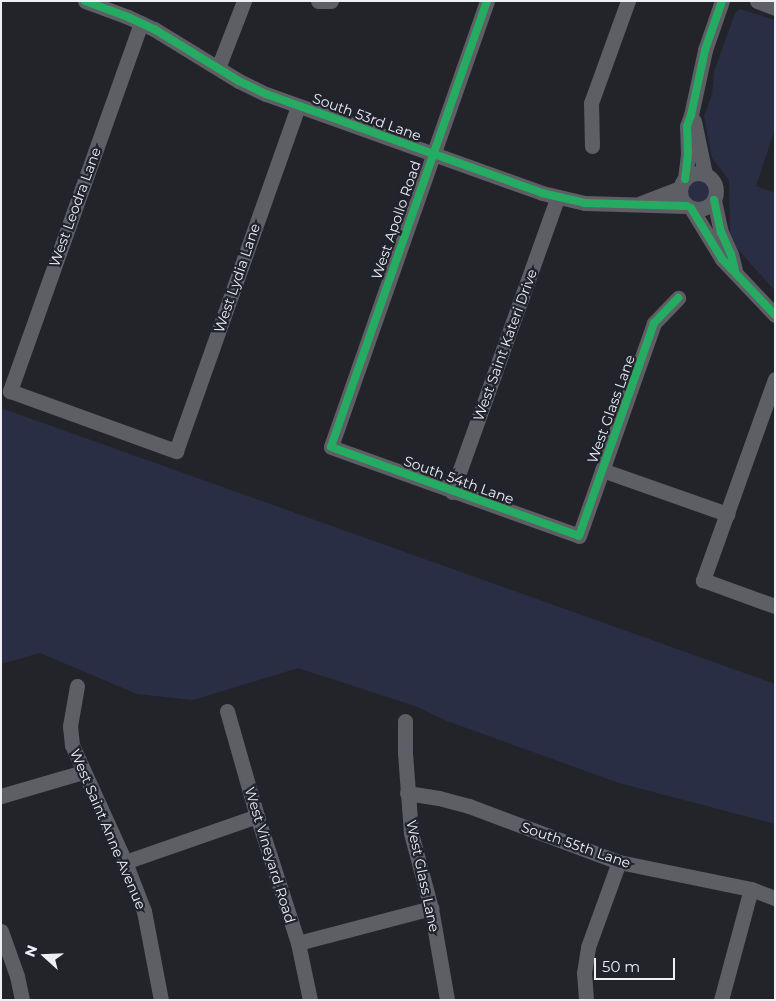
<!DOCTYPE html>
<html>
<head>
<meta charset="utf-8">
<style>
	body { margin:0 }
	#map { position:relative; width:776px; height:1001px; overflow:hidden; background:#232429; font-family:Montserrat,sans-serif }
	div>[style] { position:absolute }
	.green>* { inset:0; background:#292e44 }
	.round { border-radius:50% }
	.minor>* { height:15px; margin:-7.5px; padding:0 7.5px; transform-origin:7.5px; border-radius:7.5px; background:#5d5f65 }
	.minor>.ring { margin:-7.5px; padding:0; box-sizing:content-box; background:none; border:15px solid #5d5f65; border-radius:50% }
	.cycleway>* { height:8px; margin:-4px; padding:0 4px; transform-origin:4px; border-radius:4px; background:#26ab63 }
	span { translate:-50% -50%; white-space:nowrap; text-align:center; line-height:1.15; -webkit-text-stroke:4.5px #21232b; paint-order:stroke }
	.street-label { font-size:14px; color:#edeff5 }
	.frame { position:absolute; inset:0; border:2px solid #edeff5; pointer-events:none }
	.north { position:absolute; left:20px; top:931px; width:50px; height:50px; -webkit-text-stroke:4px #21232b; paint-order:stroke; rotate:290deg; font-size:14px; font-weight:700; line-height:20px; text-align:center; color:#edeff5 }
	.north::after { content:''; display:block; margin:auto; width:18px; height:22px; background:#edeff5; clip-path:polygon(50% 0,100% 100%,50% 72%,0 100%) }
	.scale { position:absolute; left:594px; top:958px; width:81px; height:22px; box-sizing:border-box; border:2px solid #edeff5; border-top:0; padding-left:6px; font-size:15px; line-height:18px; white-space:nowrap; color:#edeff5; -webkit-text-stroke:4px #21232b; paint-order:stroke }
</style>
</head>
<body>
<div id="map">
	<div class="green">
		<div style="clip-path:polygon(740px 9px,775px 20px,775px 129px,756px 186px,775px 193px,775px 291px,736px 247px,730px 232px,729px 180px,712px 158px,704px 116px,712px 95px,714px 72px,735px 13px)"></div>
		<div class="round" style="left:687px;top:180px;width:24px;height:24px"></div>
		<div style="clip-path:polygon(1px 408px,775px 684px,775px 824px,619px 783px,447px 721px,415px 706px,298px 668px,193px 700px,137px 694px,40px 653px,1px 664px)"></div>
	</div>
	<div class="minor">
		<div style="left:85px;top:1px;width:46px;rotate:20.4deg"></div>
		<div style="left:128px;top:17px;width:29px;rotate:25deg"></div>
		<div style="left:154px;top:29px;width:100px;rotate:31.5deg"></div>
		<div style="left:239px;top:81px;width:30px;rotate:26deg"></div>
		<div style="left:266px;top:94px;width:293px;rotate:19.7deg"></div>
		<div style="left:542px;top:193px;width:44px;rotate:13.1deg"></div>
		<div style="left:585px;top:203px;width:102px;rotate:1.7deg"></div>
		<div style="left:318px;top:1px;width:13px"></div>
		<div style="left:487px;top:1px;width:472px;rotate:109.3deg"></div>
		<div style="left:331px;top:447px;width:263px;rotate:19.7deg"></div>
		<div style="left:579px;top:536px;width:226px;rotate:-70.6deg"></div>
		<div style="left:654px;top:323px;width:35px;rotate:-46deg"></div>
		<div style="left:757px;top:1px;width:19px;rotate:21deg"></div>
		<div style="left:141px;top:23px;width:391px;rotate:109.6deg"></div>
		<div style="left:10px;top:391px;width:177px;rotate:19.9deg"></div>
		<div style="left:176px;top:451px;width:366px;rotate:-70.5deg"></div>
		<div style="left:218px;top:68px;width:72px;rotate:-68.8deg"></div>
		<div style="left:694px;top:121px;width:54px;rotate:78.3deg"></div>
		<div style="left:592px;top:146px;width:43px;rotate:-91.3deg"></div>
		<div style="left:591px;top:103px;width:109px;rotate:-70.1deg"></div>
		<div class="ring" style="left:680px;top:173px;width:21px;height:21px"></div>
		<div style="left:685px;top:179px;width:26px;rotate:-83deg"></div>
		<div style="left:688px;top:153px;width:27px;rotate:-92deg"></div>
		<div style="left:687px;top:126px;width:12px;rotate:-70deg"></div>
		<div style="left:691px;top:115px;width:66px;rotate:-77.8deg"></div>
		<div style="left:705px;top:50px;width:52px;rotate:-70.9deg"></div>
		<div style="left:714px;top:200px;width:33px;rotate:78deg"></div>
		<div style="left:721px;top:232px;width:24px;rotate:66deg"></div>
		<div style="left:731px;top:254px;width:16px;rotate:76deg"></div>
		<div style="left:641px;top:203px;width:42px;rotate:-21deg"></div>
		<div style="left:691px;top:208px;width:60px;rotate:58.7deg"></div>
		<div style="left:722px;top:259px;width:77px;rotate:46.6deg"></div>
		<div style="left:775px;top:379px;width:214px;rotate:109.7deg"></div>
		<div style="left:703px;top:580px;width:77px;rotate:19.9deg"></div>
		<div style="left:602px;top:470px;width:133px;rotate:19.4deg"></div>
		<div style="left:452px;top:492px;width:312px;rotate:-70.3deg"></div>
		<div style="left:77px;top:686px;width:41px;rotate:99.9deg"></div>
		<div style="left:70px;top:726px;width:19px;rotate:84deg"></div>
		<div style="left:72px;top:745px;width:128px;rotate:65.6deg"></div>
		<div style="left:125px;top:862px;width:53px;rotate:68.8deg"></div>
		<div style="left:144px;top:911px;width:91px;rotate:79.2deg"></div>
		<div style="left:227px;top:711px;width:109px;rotate:74.1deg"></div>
		<div style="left:257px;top:816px;width:133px;rotate:72.1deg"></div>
		<div style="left:298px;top:943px;width:58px;rotate:78.1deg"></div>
		<div style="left:405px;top:721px;width:32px;rotate:90deg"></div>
		<div style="left:405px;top:753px;width:80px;rotate:85.7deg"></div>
		<div style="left:411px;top:833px;width:78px;rotate:75.1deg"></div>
		<div style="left:431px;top:908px;width:93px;rotate:80.1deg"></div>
		<div style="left:407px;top:793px;width:32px;rotate:9deg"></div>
		<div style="left:439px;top:798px;width:31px;rotate:15deg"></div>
		<div style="left:469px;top:806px;width:160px;rotate:20.5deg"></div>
		<div style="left:619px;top:862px;width:135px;rotate:11.6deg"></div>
		<div style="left:751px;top:889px;width:26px;rotate:21deg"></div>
		<div style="left:1px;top:796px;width:85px;rotate:-16.3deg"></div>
		<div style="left:125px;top:862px;width:140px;rotate:-19.2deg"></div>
		<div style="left:1px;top:931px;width:48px;rotate:70.4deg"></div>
		<div style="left:17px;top:976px;width:25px;rotate:78deg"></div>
		<div style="left:298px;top:943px;width:138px;rotate:-14.7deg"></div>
		<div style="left:586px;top:1000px;width:27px;rotate:-94deg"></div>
		<div style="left:584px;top:973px;width:26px;rotate:-81deg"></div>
		<div style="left:588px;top:947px;width:90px;rotate:-70deg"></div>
		<div style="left:721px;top:1000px;width:115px;rotate:-74.9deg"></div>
	</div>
	<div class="cycleway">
		<div style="left:85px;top:1px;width:46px;rotate:20.4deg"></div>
		<div style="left:128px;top:17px;width:29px;rotate:25deg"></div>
		<div style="left:154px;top:29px;width:100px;rotate:31.5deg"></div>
		<div style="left:239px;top:81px;width:30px;rotate:26deg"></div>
		<div style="left:266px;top:94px;width:293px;rotate:19.7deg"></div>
		<div style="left:542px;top:193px;width:44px;rotate:13.1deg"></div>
		<div style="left:585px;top:203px;width:102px;rotate:1.7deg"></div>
		<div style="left:487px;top:1px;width:472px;rotate:109.3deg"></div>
		<div style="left:331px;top:447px;width:263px;rotate:19.7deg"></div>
		<div style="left:579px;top:536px;width:226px;rotate:-70.6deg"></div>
		<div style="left:654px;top:323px;width:35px;rotate:-46deg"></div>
		<div style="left:685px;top:179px;width:26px;rotate:-83deg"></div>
		<div style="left:688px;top:153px;width:27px;rotate:-92deg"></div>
		<div style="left:687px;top:126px;width:12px;rotate:-70deg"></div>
		<div style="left:691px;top:115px;width:66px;rotate:-77.8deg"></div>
		<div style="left:705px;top:50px;width:52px;rotate:-70.9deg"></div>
		<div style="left:714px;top:200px;width:33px;rotate:78deg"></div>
		<div style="left:721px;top:232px;width:24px;rotate:66deg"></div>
		<div style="left:731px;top:254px;width:16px;rotate:76deg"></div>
		<div style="left:691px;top:208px;width:60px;rotate:58.7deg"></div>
		<div style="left:722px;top:259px;width:77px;rotate:46.6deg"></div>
	</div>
	<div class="street-label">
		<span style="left:367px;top:117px;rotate:20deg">South 53rd Lane</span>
		<span style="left:75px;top:207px;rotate:-70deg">West Leodra Lane</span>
		<span style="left:396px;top:220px;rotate:-71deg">West Apollo Road</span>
		<span style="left:237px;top:278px;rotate:-71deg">West Lydia Lane</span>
		<span style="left:505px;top:345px;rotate:-70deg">West Saint Kateri Drive</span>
		<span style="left:611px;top:409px;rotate:-70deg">West Glass Lane</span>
		<span style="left:459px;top:480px;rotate:20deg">South 54th Lane</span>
		<span style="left:108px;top:829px;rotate:67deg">West Saint Anne Avenue</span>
		<span style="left:576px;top:845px;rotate:19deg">South 55th Lane</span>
		<span style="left:270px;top:855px;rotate:73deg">West Vineyard Road</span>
		<span style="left:423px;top:876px;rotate:78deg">West Glass Lane</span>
	</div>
	<div class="frame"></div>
	<div class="north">N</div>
	<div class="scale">50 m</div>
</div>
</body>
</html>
